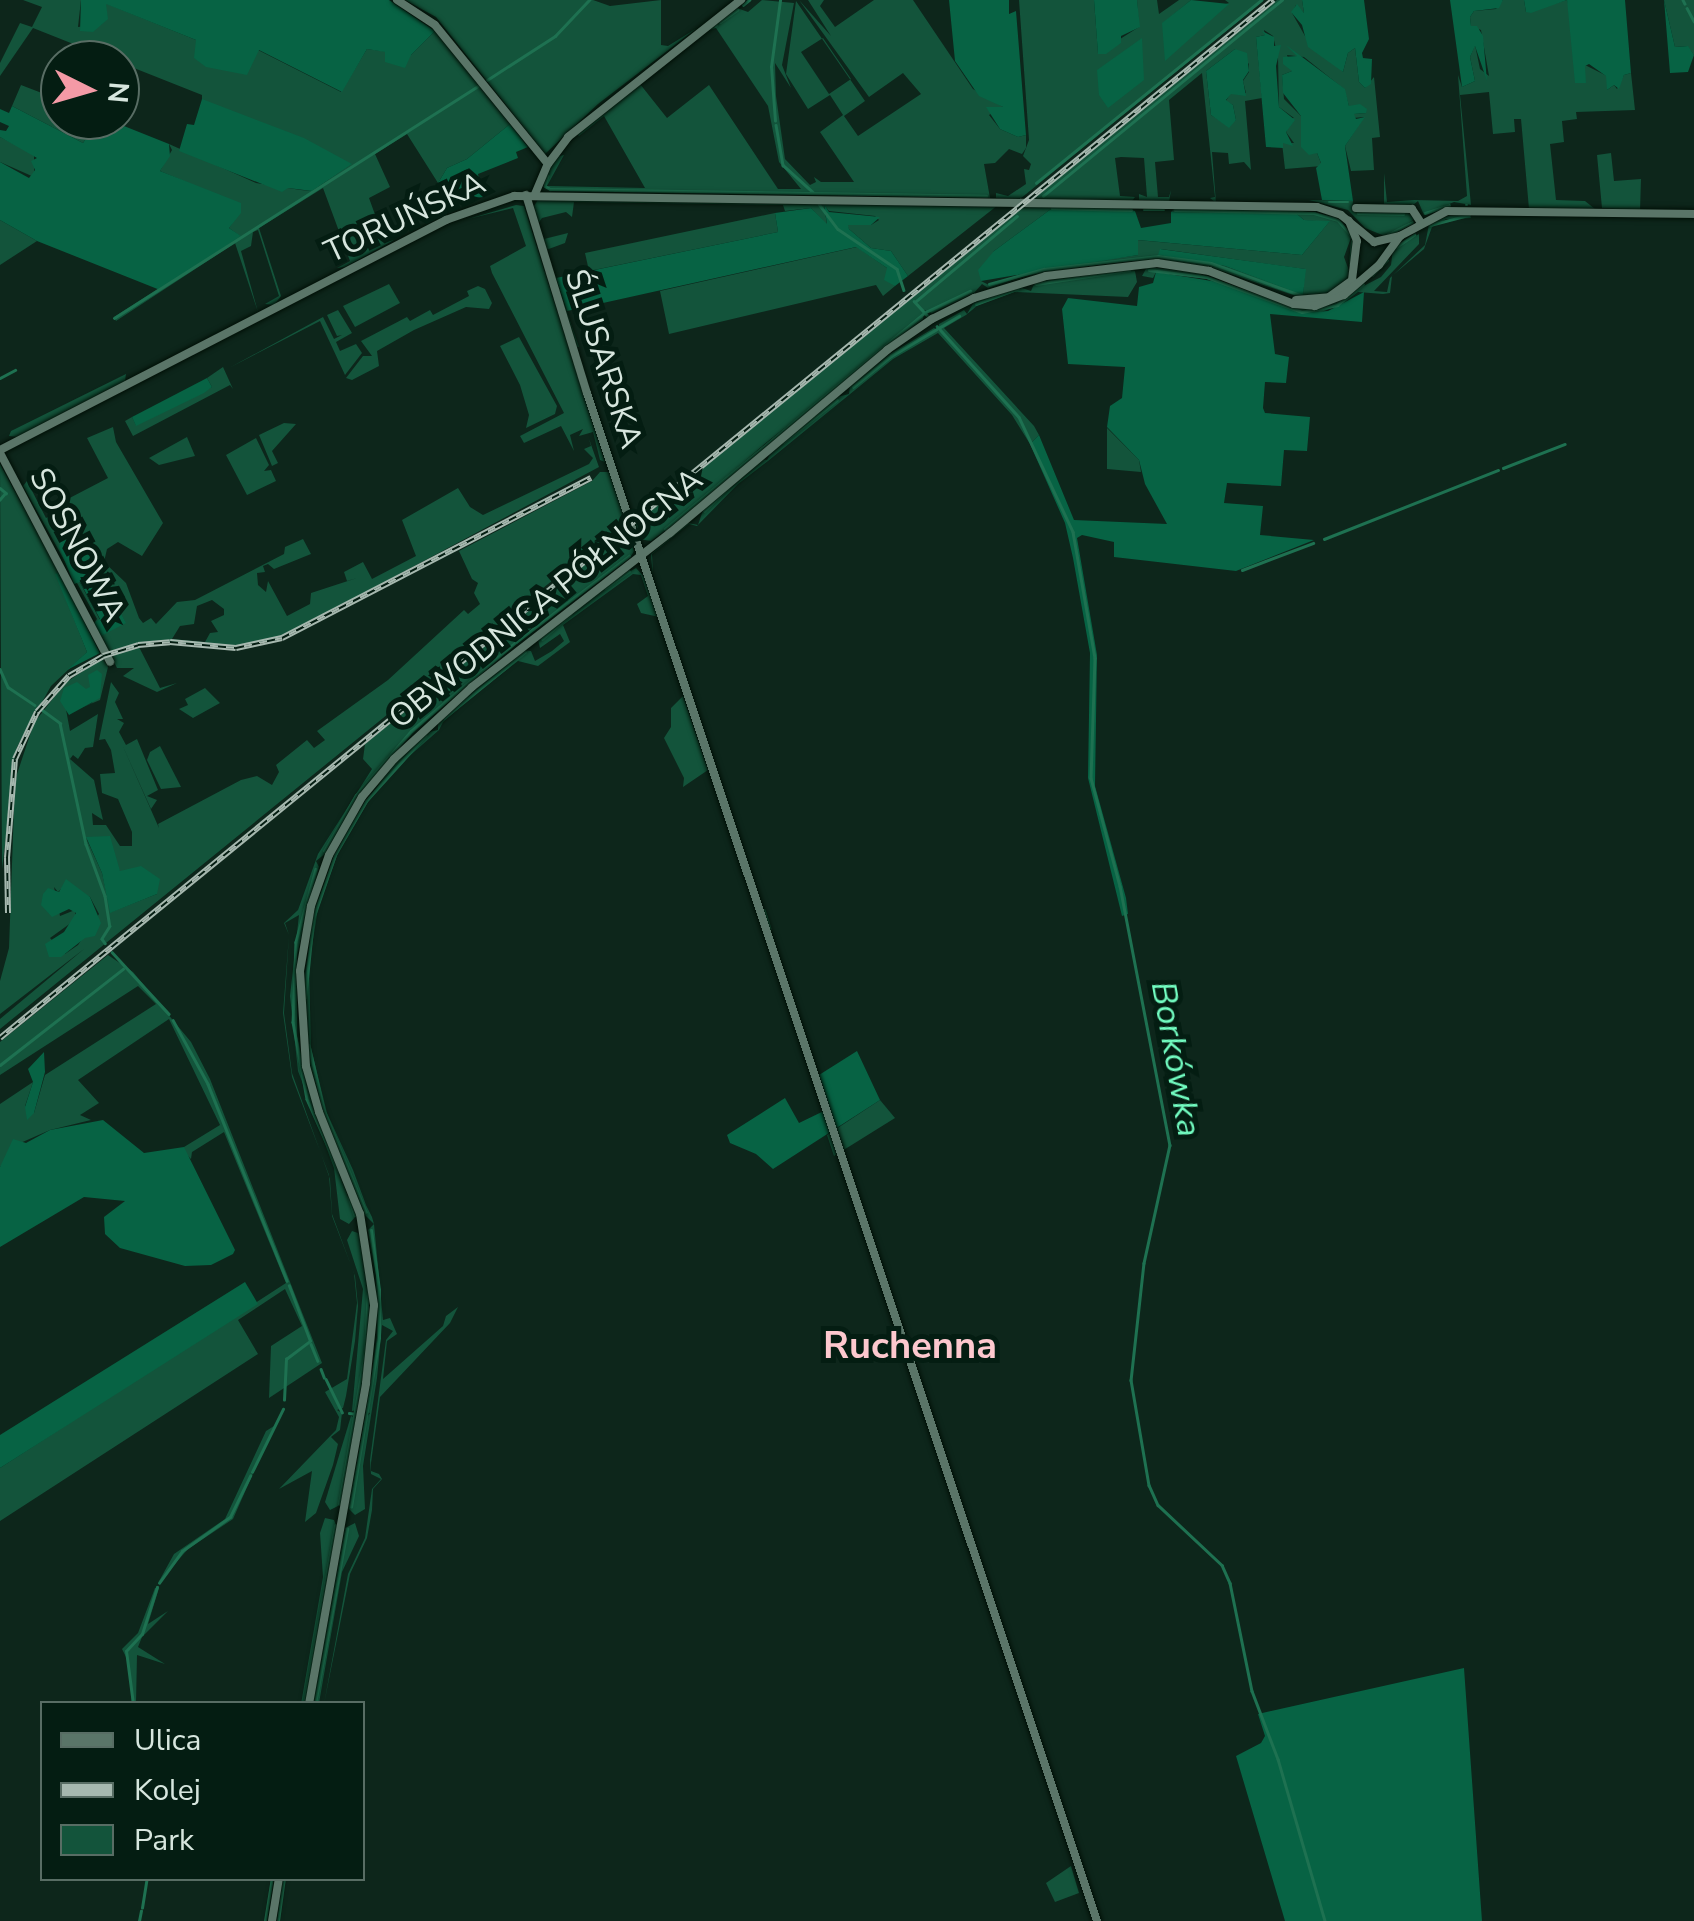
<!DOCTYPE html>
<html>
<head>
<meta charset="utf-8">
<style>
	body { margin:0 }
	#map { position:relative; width:1694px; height:1921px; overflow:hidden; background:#0d261b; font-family:"Nunito Sans",sans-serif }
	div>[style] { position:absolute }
	.green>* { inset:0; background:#13543b }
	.forest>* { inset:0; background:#076344 }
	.stream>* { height:2.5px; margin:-1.25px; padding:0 1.25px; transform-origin:1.25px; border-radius:1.25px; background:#1e7151 }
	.roads { filter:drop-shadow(0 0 2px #000f06) drop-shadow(0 0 2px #000f06) }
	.minor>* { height:8px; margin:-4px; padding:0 4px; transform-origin:4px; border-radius:4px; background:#5a7568 }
	.rail>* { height:6px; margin-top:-3px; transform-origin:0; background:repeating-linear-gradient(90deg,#041d12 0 8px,#a6b8af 0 16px); box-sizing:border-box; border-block:2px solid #a6b8af }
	span { translate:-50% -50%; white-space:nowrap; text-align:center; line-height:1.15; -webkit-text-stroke:10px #041d12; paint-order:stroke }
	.street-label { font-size:32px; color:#d7e6de }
	.water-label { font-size:35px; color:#72fcc1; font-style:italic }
	.quarter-label { font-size:38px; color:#fdc8ce; font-weight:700 }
	.legend { position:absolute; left:40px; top:1701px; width:325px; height:180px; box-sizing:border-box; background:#041d12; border:2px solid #586d64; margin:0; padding:12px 18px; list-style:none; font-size:30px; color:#d7e6de }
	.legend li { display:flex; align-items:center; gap:20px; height:50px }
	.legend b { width:50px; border:2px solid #586d64 }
	.north { position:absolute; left:40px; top:40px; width:100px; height:100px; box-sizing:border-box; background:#041d12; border:2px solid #586d64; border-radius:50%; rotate:95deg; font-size:28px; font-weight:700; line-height:40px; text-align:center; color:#d7e6de }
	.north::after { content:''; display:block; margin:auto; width:35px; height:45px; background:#f49aa6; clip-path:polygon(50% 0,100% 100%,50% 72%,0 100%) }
</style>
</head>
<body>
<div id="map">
	<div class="green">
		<div style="clip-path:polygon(23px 0,81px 0,78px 27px,102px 24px,105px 3px,196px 40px,258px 50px,341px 92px,367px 49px,411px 55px,435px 31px,510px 124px,467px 159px,447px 168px,438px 183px,407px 134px,375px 154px,390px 187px,369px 198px,385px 242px,394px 240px,345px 267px,337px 268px,350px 261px,323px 188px,259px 228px,281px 296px,274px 305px,265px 304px,279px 296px,258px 230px,253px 232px,251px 246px,241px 251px,258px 312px,235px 243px,116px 321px,114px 317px,240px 236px,229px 228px,237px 216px,186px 182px,160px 171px,172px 150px,169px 144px,256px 183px,301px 190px,312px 191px,351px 164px,202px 100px,202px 95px,33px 28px,0 76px,0 63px,20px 23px,32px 27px,42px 7px)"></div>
		<div style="clip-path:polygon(405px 0,593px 0,610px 6px,661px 0,661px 45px,668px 46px,697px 28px,598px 104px,545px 154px,436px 17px)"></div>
		<div style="clip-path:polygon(evenodd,762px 0,794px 3px,782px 65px,791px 88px,775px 63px,776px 96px,785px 159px,810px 185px,816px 182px,814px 177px,821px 182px,854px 182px,820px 132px,843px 115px,830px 95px,808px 109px,786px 74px,796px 1px,865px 101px,844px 116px,858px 136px,921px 94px,903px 73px,869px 97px,799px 0,831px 36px,808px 0,824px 0,820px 6px,835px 27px,874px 0,913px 0,973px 89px,1003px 107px,989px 115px,1000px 129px,1018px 137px,1026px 135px,1026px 148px,1022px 154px,1009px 149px,995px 163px,984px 164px,990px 198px,546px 189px,543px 182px,555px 157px,564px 155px,547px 186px,645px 188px,604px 116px,579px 136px,576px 133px,640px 84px,667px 118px,709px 85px,778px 189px,801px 189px,779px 162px,768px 106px,716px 28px,706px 31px,737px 8px,748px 12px,762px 0,823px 38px,851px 79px,829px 94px,801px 52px,823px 38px)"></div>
		<div style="clip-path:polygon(1019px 0,1094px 0,1098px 53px,1139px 27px,1137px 0,1157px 0,1159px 14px,1179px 0,1191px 0,1162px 24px,1229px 3px,1225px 0,1264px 0,1020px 199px,996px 198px,996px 193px,1008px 196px,1026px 184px,1024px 169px,1029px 170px,1031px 164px,1023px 156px,1029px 140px)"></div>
		<div style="clip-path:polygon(evenodd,1277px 0,1302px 0,1304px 13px,1296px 5px,1292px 13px,1305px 36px,1343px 72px,1348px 53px,1355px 48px,1359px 82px,1365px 88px,1374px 77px,1380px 137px,1372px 138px,1374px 170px,1351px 171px,1345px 146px,1364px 117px,1353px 118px,1354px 114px,1366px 113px,1349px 106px,1344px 89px,1304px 57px,1287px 55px,1292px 71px,1282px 75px,1284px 99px,1301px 116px,1302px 147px,1317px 153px,1322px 166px,1285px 169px,1282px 143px,1294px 143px,1286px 132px,1290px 123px,1287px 118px,1294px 118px,1279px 107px,1278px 57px,1273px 36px,1264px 30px,1265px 35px,1256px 37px,1262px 98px,1245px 101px,1251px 170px,1244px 162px,1229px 164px,1228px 153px,1212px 152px,1216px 203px,1210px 198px,1215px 197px,1202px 73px,1169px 100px,1174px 160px,1155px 162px,1158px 197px,1169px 197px,1171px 190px,1169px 202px,1139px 200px,1139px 194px,1147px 197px,1144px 158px,1121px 157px,1115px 158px,1120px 196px,1135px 197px,1132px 201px,1031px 200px,1277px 0,1235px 49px,1249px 64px,1249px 72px,1243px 81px,1246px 93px,1230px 94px,1226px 101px,1233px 105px,1236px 120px,1227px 125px,1211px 115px,1206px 71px,1235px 49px)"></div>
		<div style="clip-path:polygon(1503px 0,1524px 0,1526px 12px,1567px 0,1585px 65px,1607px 76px,1607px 90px,1614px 85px,1617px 89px,1624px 75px,1631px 73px,1635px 110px,1576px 112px,1577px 119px,1562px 121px,1564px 142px,1550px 144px,1556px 200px,1585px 201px,1595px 209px,1529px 209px,1521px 119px,1514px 119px,1515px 132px,1493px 134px,1489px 92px,1460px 95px,1471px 205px,1454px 202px,1424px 215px,1418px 201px,1413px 205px,1384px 204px,1384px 173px,1387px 202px,1414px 200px,1458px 201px,1467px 196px,1458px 75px,1462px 87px,1475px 81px,1470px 57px,1475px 45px,1480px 69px,1489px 76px,1481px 30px,1471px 26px,1470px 17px,1474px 11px,1496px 9px)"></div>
		<div style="clip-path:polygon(1664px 0,1694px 0,1694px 55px,1687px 46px,1675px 47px)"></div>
		<div style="clip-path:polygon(21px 85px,60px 100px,60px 120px,98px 120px,83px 143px,12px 106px)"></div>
		<div style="clip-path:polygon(0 137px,34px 154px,34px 177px,0 162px)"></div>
		<div style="clip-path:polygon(1611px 153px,1614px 181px,1641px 179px,1640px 211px,1602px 208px,1597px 155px)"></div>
		<div style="clip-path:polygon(539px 198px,824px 204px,998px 205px,908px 276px,891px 251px,871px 248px,849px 229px,847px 225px,871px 225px,879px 220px,875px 216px,829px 211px,824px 205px,827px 225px,811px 208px,785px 211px,783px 205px,574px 202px,572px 217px,566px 212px,542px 218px,537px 225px,544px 239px,568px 233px,565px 243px,546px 250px,579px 347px,575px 347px,531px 211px)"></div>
		<div style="clip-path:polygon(1309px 200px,1353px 201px,1352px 210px,1408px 211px,1415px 219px,1387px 237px,1365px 228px,1348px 210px)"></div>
		<div style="clip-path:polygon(516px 205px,524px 206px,605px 462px,600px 460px,593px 432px,579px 436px,583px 429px,570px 435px,574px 451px,561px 426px,524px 443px,520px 436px,564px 413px,492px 273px,490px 266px,526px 246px,513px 208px,468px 219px)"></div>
		<div style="clip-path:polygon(evenodd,1025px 205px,1122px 206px,1135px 211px,1051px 209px,994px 251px,981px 281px,989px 285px,1032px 270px,1138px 255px,1137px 240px,1302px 255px,1329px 222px,1304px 220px,1297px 214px,1171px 212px,1175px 208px,1292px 209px,1335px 217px,1352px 235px,1344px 257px,1351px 276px,1328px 294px,1299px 297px,1210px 267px,1129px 260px,1024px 276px,988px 288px,982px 284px,974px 293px,932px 313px,924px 310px,923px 319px,767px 442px,666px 530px,651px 541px,639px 539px,633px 524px,1025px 205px,1161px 249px,1305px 269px,1303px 294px,1225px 266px,1159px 255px,1161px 249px)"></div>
		<div style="clip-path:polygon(775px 213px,778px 232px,589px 271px,585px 253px)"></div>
		<div style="clip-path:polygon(1469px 214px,1471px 218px,1446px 219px,1432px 227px,1424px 249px,1392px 276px,1390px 293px,1383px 294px,1358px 292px,1341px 305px,1318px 313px,1290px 311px,1207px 279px,1156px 272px,1153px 278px,1142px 276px,1147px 267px,1195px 272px,1293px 308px,1319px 309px,1381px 277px,1391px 265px,1393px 248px,1419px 234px,1419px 244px,1374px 291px,1387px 292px,1390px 278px,1425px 245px,1429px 224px,1448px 216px)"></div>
		<div style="clip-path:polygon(0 220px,37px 241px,0 265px)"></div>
		<div style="clip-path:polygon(857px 247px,887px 268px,895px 286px,883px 296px,876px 285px,669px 334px,660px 291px)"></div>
		<div style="clip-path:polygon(1129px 268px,1135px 271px,1137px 282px,1128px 297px,1014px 292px,978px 305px,966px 315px,944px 328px,1034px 426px,1039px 435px,1030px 444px,1012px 415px,938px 333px,893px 359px,768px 461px,738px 484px,697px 526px,689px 524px,652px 554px,653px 578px,651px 554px,688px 523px,698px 525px,703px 510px,742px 474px,761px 459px,767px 460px,773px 448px,837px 397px,849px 394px,850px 386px,890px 354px,934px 328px,939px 331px,939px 324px,964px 310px,967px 314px,974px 302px,1000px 292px,1019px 287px,1031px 291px,1035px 282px)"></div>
		<div style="clip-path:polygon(389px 284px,400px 303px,355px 327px,343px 306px)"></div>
		<div style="clip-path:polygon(478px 286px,485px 289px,492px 303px,489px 309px,466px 307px,414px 330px,377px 351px,379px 366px,352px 380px,346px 378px,363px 356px,372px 356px,361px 341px,407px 317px,410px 321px,430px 310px,433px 315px,469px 296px,467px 291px)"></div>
		<div style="clip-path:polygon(338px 310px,352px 333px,336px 342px,340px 351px,356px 344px,362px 353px,345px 375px,320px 321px,229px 368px,323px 317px,334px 339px,342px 335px,337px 336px,327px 315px)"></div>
		<div style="clip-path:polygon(519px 337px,557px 406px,555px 414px,526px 428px,529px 415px,520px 385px,500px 346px)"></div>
		<div style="clip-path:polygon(223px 367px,233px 389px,230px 385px,133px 436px,125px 421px,132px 417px,136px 425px,212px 387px,207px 378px)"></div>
		<div style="clip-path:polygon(126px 374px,125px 381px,18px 437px,9px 436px,11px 431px)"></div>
		<div style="clip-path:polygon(284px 423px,296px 424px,272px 451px,278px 463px,272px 466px,259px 435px)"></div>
		<div style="clip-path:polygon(evenodd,113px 427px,116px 442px,163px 523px,142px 556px,118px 542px,107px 549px,104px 562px,126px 583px,139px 618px,143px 623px,151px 618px,156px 624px,177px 602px,195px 600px,284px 554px,285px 547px,303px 539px,311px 554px,274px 569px,268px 564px,263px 566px,265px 572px,257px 573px,258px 585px,266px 592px,268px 581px,287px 616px,310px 604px,311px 593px,357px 578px,347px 581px,344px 572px,363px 562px,372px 579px,416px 556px,402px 520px,458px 488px,470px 507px,483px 515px,589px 464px,593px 458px,584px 449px,591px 446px,589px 439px,599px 467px,278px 639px,231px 647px,160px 641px,109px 652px,94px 623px,97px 619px,23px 486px,27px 481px,46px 518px,63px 508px,60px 503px,108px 478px,87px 438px,113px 427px,78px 531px,125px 622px,102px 635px,100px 620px,79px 581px,74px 584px,66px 538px,72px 539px,78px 531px,113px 427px,212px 600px,224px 609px,224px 615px,211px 621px,218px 632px,210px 633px,205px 642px,172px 639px,180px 626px,194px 624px,197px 606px,212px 600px)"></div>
		<div style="clip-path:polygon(1107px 428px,1139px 460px,1141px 472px,1107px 469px)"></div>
		<div style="clip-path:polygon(187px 437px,195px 456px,159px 465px,149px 458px)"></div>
		<div style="clip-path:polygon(256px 438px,269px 465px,264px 471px,271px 470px,276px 481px,247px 495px,226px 455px)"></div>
		<div style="clip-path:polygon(0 464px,59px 572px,56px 574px,87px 652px,51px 686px,17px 747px,2px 869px)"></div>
		<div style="clip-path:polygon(evenodd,600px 472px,610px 472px,627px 520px,0 1029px,0 1019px,84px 949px,0 1014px,0 981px,9px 948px,15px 780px,34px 723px,65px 683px,103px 658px,108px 667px,100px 700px,76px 710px,92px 703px,101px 681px,65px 704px,70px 731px,98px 714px,93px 747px,85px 748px,78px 759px,73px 755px,70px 759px,94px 780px,103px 820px,92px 813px,93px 825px,106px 825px,120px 846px,132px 846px,132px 832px,118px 799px,102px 793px,100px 774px,115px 773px,111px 750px,105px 739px,99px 740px,111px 682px,119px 693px,115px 702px,123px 719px,117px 719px,124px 723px,119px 732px,126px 745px,137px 739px,158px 790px,147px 796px,157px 800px,151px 809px,121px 742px,159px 828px,158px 824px,241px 780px,257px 776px,272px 785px,279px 772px,276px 765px,307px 740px,314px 748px,325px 740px,317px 731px,388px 680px,464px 610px,468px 614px,480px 604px,474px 593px,478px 583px,472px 579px,459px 551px,592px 481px,600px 472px,86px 838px,120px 871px,157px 894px,111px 912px,102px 873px,86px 838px,600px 472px,64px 886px,90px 897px,99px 914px,78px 945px,65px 954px,50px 938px,75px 920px,75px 910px,60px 916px,54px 887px,58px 892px,64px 886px)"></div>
		<div style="clip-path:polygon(629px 527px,634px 551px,630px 558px,539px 626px,536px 624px,413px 733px,369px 781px,326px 853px,316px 861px,319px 867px,297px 955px,297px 1036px,315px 1113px,356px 1216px,349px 1224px,340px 1219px,334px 1168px,298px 1071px,290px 996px,299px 915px,285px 923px,289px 935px,284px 1013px,292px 1073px,330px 1179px,332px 1214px,355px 1276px,358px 1306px,355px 1341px,346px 1396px,343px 1408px,337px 1410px,342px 1413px,340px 1430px,331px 1437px,338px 1444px,333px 1465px,316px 1513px,305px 1522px,312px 1471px,279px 1489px,336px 1430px,339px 1417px,325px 1392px,347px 1379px,357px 1303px,354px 1273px,332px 1216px,329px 1175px,292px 1077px,283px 1013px,289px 935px,284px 923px,298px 910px,318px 854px,372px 769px,363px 759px,365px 744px)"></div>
		<div style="clip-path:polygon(636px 568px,648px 581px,659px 617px,641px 613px,637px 604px,648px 596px,641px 575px,633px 574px,563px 625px,570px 642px,538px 666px,518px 661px,475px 694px,443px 722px,439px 730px,397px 767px,368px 802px,338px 853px,318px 908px,309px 965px,311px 1048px,327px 1113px,353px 1170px,366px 1205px,372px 1217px,374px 1224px,383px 1320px,390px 1318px,397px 1334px,387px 1341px,383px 1379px,443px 1326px,446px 1316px,458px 1307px,450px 1323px,380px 1397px,371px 1463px,371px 1471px,379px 1474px,382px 1479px,373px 1489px,372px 1510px,367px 1538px,350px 1574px,324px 1704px,348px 1574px,365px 1538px,372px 1489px,381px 1479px,371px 1474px,370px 1460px,386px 1340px,393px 1331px,382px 1325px,377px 1378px,363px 1466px,365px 1509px,355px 1515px,348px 1508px,365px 1420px,370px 1413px,366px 1412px,377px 1337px,376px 1275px,368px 1230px,374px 1224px,364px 1214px,328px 1125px,310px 1065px,303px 988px,315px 907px,349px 825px,396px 761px,425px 733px,438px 730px,438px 721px,523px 650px,531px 651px,535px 661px,552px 651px,564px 641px,560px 634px,540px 648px,538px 640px,609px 583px)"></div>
		<div style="clip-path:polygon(139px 647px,160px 688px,177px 683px,157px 692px,123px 676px,134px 668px,117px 668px,110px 654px)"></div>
		<div style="clip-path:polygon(205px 688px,220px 703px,193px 718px,179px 709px,188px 705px,185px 699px)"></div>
		<div style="clip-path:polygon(683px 696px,708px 770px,683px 787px,684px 778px,664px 738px,671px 727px,671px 708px)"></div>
		<div style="clip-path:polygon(160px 746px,180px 785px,181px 787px,161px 789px,147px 760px,150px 752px)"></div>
		<div style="clip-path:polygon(108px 955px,133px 972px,191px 1042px,210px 1079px,322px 1363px,269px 1398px,271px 1346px,302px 1326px,285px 1289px,238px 1320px,258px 1354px,0 1521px,0 1468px,286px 1283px,224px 1132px,192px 1152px,191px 1159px,184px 1152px,184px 1147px,220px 1125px,169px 1019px,78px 1080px,99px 1103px,80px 1115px,91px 1120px,50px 1130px,18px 1144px,0 1167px,0 1104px,33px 1082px,25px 1106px,34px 1113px,45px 1075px,156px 1004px,138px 986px,0 1075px,0 1042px)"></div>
		<div style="clip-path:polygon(880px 1100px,895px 1118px,834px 1156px,827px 1135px)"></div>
		<div style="clip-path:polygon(352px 1231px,361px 1234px,369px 1305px,365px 1369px,357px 1410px,352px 1411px,363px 1289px,347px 1240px)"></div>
		<div style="clip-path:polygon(351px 1416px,356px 1418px,340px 1505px,330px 1510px,325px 1502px)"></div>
		<div style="clip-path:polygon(274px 1426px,233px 1519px,188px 1549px,158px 1583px,174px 1554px,225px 1519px,266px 1431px)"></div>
		<div style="clip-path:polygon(325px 1518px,334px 1520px,337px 1527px,305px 1703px,301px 1704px,323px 1577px,320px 1533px)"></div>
		<div style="clip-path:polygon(355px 1523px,359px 1536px,342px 1572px,319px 1703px,313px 1703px,345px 1528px)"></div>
		<div style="clip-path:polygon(155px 1588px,159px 1588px,148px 1624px,168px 1611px,142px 1637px,138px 1647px,165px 1664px,137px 1655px,136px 1703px,132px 1703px,128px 1661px,122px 1649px,138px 1633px)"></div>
		<div style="clip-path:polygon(1071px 1866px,1079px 1893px,1055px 1902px,1046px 1883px)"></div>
	</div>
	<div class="forest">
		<div style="clip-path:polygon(81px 0,389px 0,435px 31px,411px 55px,405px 68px,385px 62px,385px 52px,367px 49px,342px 92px,259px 50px,247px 75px,206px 67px,194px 58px,196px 40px,106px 4px,108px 19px,93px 32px,80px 31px)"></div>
		<div style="clip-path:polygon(949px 0,1009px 0,1009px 14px,1016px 11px,1026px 135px,1018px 137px,1000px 129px,986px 107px,1003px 107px,979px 96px,955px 61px)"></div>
		<div style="clip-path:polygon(1094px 0,1137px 0,1140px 27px,1121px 36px,1121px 43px,1106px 54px,1098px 54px)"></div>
		<div style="clip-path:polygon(1191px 0,1229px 4px,1165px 61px,1162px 23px)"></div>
		<div style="clip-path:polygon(1302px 0,1364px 0,1369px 39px,1362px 53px,1363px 58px,1372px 59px,1371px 84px,1365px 88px,1359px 82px,1355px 48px,1348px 53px,1343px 72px,1308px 47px,1302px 25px,1291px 12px,1297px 4px,1304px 13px)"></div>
		<div style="clip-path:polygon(1450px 0,1503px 0,1499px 8px,1474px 11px,1470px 17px,1471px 26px,1477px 26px,1483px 36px,1487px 81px,1475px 46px,1470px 57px,1475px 81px,1462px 87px)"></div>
		<div style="clip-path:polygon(1524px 0,1625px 0,1631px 73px,1624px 75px,1619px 89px,1614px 85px,1607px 90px,1606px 76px,1589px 64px,1585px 66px,1586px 83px,1575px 83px,1567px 0,1531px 13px,1526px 12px)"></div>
		<div style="clip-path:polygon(1664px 0,1675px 47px,1688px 46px,1694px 55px,1688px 72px,1670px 73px)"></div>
		<div style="clip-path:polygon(1262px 31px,1274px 37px,1274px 46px,1281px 45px,1276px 66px,1279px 107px,1295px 120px,1286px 132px,1293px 146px,1283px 143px,1283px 148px,1266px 147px,1256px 37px,1265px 35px)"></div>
		<div style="clip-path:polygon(1142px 38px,1144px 80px,1108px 108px,1099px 95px,1097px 70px)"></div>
		<div style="clip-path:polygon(1286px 45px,1345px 89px,1349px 106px,1360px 104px,1367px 109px,1366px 113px,1354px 114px,1356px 119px,1365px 117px,1345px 146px,1353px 201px,1322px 200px,1316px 168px,1321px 163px,1317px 153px,1309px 155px,1301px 147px,1301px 116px,1283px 93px,1282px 75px,1292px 71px,1283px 64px,1283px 57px,1297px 56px)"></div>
		<div style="clip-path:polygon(1235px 49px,1247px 53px,1249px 71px,1243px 80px,1246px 96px,1231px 94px,1226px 100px,1233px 105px,1236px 120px,1229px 128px,1211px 115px,1206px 71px)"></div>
		<div style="clip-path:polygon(202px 99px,304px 138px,352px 164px,312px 191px,288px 188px,282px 192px,179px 151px,187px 124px,194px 125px)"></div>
		<div style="clip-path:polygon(12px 106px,83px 143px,98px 120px,109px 120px,169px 144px,170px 156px,160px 171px,241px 203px,241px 213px,229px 228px,241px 236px,160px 290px,37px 241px,0 220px,0 162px,29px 178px,35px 170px,31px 161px,37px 158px,0 137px,0 130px,6px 131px,9px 126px,0 122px,0 109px,9px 113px)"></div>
		<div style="clip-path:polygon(510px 124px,528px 147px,516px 152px,518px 158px,478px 174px,483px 197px,449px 200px,438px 183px,447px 168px,467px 159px)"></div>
		<div style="clip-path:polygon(824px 204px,829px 212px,880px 217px,871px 225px,848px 225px,849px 229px,871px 248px,891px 251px,908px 276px,895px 286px,884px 280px,887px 268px,856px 247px,567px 311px,556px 278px,778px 232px,775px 213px,811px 208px,827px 224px)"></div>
		<div style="clip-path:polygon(1051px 209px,1135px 211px,1141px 228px,1171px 223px,1171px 212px,1297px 214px,1304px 220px,1330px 221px,1302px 255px,1138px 240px,1138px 255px,981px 281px,978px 270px,994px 251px)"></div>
		<div style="clip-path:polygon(1160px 249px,1306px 269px,1303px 295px,1225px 266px,1158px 255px)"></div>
		<div style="clip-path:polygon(1156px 272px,1218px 282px,1302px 313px,1328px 311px,1364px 292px,1362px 322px,1270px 314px,1275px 354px,1289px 357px,1286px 383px,1265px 382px,1263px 408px,1265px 413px,1310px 417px,1307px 451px,1284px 450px,1281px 486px,1227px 483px,1224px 503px,1263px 506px,1260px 535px,1314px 540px,1236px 571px,1114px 557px,1114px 542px,1082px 535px,1077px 538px,1097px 655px,1095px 786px,1126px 898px,1128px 914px,1122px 916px,1088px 778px,1090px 653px,1073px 558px,1065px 523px,1030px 444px,1039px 435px,1074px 520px,1167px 524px,1145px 484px,1139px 460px,1107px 427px,1110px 406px,1122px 398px,1125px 367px,1068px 364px,1062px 309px,1068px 298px,1137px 306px,1139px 287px,1153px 283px)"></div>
		<div style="clip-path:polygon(207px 378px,212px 387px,204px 393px,136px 426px,132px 417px)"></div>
		<div style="clip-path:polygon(78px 531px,126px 623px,101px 636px,94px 623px,100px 619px,80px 582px,74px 584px,59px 547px,61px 540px,72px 539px)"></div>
		<div style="clip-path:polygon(59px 572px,100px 653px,67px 670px,87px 652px,55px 574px)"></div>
		<div style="clip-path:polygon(97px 670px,102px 674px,100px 698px,69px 715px,60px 701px,64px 688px,77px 682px,86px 689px,90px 687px,88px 675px)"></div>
		<div style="clip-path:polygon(110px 836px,120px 871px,141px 866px,160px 879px,157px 894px,110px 913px,102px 873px,86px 837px)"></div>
		<div style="clip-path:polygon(66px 879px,90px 897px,101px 923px,95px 936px,85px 938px,61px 957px,49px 957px,45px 944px,64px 932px,76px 913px,69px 909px,52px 917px,41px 905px,43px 894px,48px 888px,59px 892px)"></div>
		<div style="clip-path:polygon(857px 1051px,880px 1100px,773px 1169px,756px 1154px,730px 1143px,727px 1135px,785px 1098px,799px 1123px,830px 1108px,819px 1075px)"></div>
		<div style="clip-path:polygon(44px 1052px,45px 1072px,34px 1113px,27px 1120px,25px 1107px,33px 1082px,28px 1069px)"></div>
		<div style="clip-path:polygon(103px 1120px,144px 1153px,184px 1147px,235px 1250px,233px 1254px,211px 1265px,185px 1266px,120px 1248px,105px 1234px,104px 1217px,125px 1201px,84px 1197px,0 1247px,0 1167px,13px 1139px,26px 1143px,50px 1130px)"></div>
		<div style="clip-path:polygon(245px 1282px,258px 1304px,0 1468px,0 1435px)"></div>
		<div style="clip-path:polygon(1464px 1668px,1482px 1921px,1285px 1921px,1236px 1756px,1261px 1743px,1265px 1736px,1258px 1714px)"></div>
	</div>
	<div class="stream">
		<div style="left:1683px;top:0;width:4px;rotate:63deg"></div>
		<div style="left:743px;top:5px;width:8px;rotate:-40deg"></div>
		<div style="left:1687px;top:8px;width:15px;rotate:62deg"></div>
		<div style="left:720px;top:22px;width:21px;rotate:-35deg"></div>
		<div style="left:715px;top:26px;width:1px;rotate:-45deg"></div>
		<div style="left:487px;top:80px;width:81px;rotate:-32.9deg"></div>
		<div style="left:555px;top:36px;width:50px;rotate:-46.6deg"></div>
		<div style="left:775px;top:121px;width:54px;rotate:-94.2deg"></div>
		<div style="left:771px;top:67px;width:68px;rotate:-82.3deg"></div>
		<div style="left:776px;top:125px;width:41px;rotate:80.1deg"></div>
		<div style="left:783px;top:165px;width:40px;rotate:42deg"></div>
		<div style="left:548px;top:176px;width:10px;rotate:107deg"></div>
		<div style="left:545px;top:186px;width:6px;rotate:31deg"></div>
		<div style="left:550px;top:189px;width:436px;rotate:0.9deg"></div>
		<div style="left:1036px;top:183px;width:290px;rotate:-39.1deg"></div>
		<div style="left:1043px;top:196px;width:309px;rotate:-39.4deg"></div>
		<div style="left:1329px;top:202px;width:19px"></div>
		<div style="left:819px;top:204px;width:31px;rotate:53deg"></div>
		<div style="left:838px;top:229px;width:71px;rotate:34.1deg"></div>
		<div style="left:897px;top:269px;width:22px;rotate:72deg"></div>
		<div style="left:1466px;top:205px;width:1px"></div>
		<div style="left:1052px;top:208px;width:79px;rotate:1.5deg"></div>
		<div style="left:1144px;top:210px;width:20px"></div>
		<div style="left:1175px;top:210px;width:139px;rotate:1.2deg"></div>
		<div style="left:1314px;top:213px;width:25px;rotate:16deg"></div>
		<div style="left:1338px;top:220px;width:18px;rotate:49deg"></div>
		<div style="left:1358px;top:213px;width:45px;rotate:1.3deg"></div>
		<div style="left:1425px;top:213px;width:25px;rotate:-18deg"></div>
		<div style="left:1430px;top:225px;width:40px;rotate:-14.4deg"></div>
		<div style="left:1387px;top:235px;width:28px;rotate:-27deg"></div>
		<div style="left:1396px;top:247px;width:22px;rotate:-34deg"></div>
		<div style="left:1350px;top:264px;width:23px;rotate:-85deg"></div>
		<div style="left:1149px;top:270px;width:58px;rotate:6.9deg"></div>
		<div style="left:1207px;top:277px;width:101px;rotate:20.2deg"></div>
		<div style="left:1302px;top:312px;width:36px;rotate:-11deg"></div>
		<div style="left:1337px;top:305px;width:33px;rotate:-39deg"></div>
		<div style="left:1372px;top:275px;width:21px;rotate:-45deg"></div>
		<div style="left:989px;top:284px;width:57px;rotate:-15.3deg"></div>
		<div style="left:1044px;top:269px;width:115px;rotate:-6.5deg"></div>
		<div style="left:1158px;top:256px;width:53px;rotate:7.5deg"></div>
		<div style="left:1211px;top:263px;width:98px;rotate:19.7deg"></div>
		<div style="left:1036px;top:284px;width:94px;rotate:-8.6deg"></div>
		<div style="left:914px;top:301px;width:21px;rotate:47deg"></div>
		<div style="left:915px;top:302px;width:133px;rotate:-40.1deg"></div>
		<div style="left:976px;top:304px;width:44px;rotate:-20.1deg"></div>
		<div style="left:926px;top:312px;width:49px;rotate:-25.5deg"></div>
		<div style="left:114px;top:318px;width:432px;rotate:-32.5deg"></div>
		<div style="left:937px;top:326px;width:122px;rotate:48deg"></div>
		<div style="left:1019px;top:417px;width:127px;rotate:64.8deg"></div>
		<div style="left:1073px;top:532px;width:128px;rotate:80.1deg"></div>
		<div style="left:1095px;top:658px;width:120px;rotate:91.9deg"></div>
		<div style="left:1091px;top:778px;width:112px;rotate:75deg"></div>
		<div style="left:1120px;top:886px;width:264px;rotate:79.1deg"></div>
		<div style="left:1170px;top:1145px;width:121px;rotate:102.4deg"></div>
		<div style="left:1144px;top:1263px;width:118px;rotate:96.3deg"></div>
		<div style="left:1131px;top:1380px;width:107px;rotate:80.3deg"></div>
		<div style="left:1149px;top:1485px;width:22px;rotate:66deg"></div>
		<div style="left:1158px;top:1505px;width:88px;rotate:43.2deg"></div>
		<div style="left:1222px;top:1565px;width:20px;rotate:66deg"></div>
		<div style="left:1230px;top:1583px;width:110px;rotate:78.5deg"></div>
		<div style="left:1252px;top:1691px;width:73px;rotate:69.1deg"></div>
		<div style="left:1278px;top:1759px;width:169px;rotate:73.8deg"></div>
		<div style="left:0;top:378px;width:17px;rotate:-28deg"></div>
		<div style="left:853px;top:387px;width:49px;rotate:-39.2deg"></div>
		<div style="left:891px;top:356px;width:79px;rotate:-30.5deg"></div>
		<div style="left:783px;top:442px;width:68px;rotate:-37.9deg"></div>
		<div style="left:1503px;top:468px;width:66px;rotate:-21.2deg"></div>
		<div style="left:0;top:488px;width:8px;rotate:40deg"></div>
		<div style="left:6px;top:493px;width:9px;rotate:131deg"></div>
		<div style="left:704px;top:511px;width:33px;rotate:-44deg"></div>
		<div style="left:665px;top:529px;width:337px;rotate:-39.8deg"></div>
		<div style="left:1324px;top:539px;width:187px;rotate:-21.6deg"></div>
		<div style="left:1242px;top:570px;width:76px;rotate:-20.8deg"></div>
		<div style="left:605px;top:588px;width:29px;rotate:-35deg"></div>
		<div style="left:542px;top:639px;width:38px;rotate:-41deg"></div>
		<div style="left:0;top:669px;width:20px;rotate:66deg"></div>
		<div style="left:8px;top:687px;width:32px;rotate:34deg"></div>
		<div style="left:41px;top:709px;width:24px;rotate:36deg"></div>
		<div style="left:60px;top:723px;width:124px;rotate:77.9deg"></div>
		<div style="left:86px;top:844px;width:55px;rotate:69.9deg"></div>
		<div style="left:105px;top:896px;width:30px;rotate:81deg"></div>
		<div style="left:110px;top:926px;width:15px;rotate:122deg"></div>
		<div style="left:102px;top:939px;width:5px;rotate:53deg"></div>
		<div style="left:444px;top:718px;width:104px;rotate:-39.2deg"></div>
		<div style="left:324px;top:851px;width:64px;rotate:-60.3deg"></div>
		<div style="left:356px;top:795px;width:84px;rotate:-49.3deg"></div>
		<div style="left:411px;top:731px;width:138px;rotate:-40.3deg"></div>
		<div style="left:516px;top:642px;width:142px;rotate:-37.3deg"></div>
		<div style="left:316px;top:869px;width:76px;rotate:105.3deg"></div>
		<div style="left:296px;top:942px;width:80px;rotate:92.1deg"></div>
		<div style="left:293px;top:1022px;width:78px;rotate:79.7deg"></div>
		<div style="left:307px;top:1099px;width:79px;rotate:66deg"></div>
		<div style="left:764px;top:910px;width:19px;rotate:72deg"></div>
		<div style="left:112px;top:952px;width:84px;rotate:47.4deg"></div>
		<div style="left:305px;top:998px;width:79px;rotate:-84.2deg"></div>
		<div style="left:313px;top:919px;width:68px;rotate:-71deg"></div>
		<div style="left:335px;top:855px;width:62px;rotate:-60.1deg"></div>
		<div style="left:366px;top:801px;width:88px;rotate:-47.8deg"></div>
		<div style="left:173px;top:1020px;width:73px;rotate:61.3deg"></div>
		<div style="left:208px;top:1084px;width:212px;rotate:68.1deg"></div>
		<div style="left:309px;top:1045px;width:67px;rotate:77deg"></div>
		<div style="left:324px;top:1110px;width:110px;rotate:67.6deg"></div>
		<div style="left:0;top:1065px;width:156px;rotate:-38deg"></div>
		<div style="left:349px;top:1197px;width:19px;rotate:72deg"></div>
		<div style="left:311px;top:1344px;width:18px;rotate:68deg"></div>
		<div style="left:321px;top:1369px;width:9px;rotate:69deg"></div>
		<div style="left:326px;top:1379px;width:37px;rotate:64deg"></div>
		<div style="left:284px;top:1400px;width:41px;rotate:-87.2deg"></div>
		<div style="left:286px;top:1359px;width:30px;rotate:-37deg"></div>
		<div style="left:310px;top:1341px;width:59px;rotate:-110.9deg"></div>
		<div style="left:349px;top:1413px;width:7px;rotate:8deg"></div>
		<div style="left:252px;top:1472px;width:70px;rotate:-63.8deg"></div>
		<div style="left:339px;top:1504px;width:154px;rotate:-80.3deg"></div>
		<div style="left:365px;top:1352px;width:64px;rotate:-87.3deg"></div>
		<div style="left:351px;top:1507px;width:171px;rotate:-80.6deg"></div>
		<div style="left:379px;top:1338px;width:48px;rotate:-90deg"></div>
		<div style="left:379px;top:1290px;width:60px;rotate:-97.7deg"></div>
		<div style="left:159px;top:1583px;width:39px;rotate:-54deg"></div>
		<div style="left:182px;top:1551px;width:59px;rotate:-35.3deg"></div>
		<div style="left:230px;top:1517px;width:46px;rotate:-64deg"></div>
		<div style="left:133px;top:1704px;width:53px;rotate:-97.5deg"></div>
		<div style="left:126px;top:1651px;width:23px;rotate:-47deg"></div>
		<div style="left:142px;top:1634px;width:49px;rotate:-72.3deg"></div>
		<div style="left:304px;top:1704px;width:181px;rotate:-80.1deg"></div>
		<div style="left:315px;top:1704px;width:178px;rotate:-79.6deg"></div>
		<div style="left:142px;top:1908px;width:30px;rotate:-81deg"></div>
		<div style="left:139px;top:1921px;width:10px;rotate:-79deg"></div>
		<div style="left:265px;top:1921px;width:44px;rotate:-80.8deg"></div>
		<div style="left:278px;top:1921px;width:43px;rotate:-82.1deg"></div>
	</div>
	<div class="roads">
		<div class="minor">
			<div style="left:397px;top:0;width:45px;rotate:33.3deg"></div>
			<div style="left:435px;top:25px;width:179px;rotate:50.9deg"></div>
			<div style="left:535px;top:194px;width:33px;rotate:-67deg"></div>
			<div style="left:548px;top:164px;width:34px;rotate:-53deg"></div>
			<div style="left:568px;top:137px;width:221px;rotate:-38.4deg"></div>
			<div style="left:526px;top:195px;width:207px;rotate:72.9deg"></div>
			<div style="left:587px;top:393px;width:1611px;rotate:71.54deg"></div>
			<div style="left:1356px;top:208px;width:56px;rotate:1deg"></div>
			<div style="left:1412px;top:209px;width:17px;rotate:57deg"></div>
			<div style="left:1296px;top:300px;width:33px;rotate:-5deg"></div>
			<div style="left:1329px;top:297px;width:29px;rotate:-36deg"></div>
			<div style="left:1352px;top:280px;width:39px;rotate:-83deg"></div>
			<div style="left:1357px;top:241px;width:22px;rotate:-112deg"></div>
			<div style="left:0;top:450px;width:502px;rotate:-27.28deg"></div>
			<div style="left:446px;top:220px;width:72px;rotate:-19.4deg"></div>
			<div style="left:514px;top:196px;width:803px;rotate:0.78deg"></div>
			<div style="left:1317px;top:207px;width:25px;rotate:18deg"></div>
			<div style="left:1341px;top:215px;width:43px;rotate:39.3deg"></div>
			<div style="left:1374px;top:242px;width:27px;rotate:-13deg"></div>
			<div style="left:0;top:453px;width:236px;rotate:62.2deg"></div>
			<div style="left:309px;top:1704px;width:326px;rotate:-79.9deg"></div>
			<div style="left:366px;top:1383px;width:78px;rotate:-84.1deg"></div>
			<div style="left:374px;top:1305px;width:92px;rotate:-98.7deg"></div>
			<div style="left:360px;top:1214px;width:110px;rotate:-111.9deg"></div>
			<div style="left:319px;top:1112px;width:48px;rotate:-105.8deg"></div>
			<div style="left:306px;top:1066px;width:95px;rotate:-93.6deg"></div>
			<div style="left:300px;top:971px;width:66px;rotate:-80.4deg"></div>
			<div style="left:311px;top:906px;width:54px;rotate:-70.6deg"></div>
			<div style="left:329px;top:855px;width:67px;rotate:-60.4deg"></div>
			<div style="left:362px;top:797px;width:50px;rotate:-49.9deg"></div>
			<div style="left:394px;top:759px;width:106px;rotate:-42.7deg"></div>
			<div style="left:472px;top:687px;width:251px;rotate:-37.9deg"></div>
			<div style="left:670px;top:533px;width:284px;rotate:-40.1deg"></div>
			<div style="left:887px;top:350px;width:55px;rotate:-34.6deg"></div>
			<div style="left:932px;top:319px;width:47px;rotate:-26.6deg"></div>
			<div style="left:974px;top:298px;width:75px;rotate:-17deg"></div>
			<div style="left:1046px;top:276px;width:112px;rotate:-6.7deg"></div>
			<div style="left:1157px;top:263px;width:53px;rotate:8.7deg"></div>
			<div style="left:1209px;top:271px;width:91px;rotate:21.2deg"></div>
			<div style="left:1294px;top:304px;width:21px;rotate:5deg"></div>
			<div style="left:1315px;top:306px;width:31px;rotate:-21deg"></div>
			<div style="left:1344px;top:295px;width:46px;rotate:-40.6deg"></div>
			<div style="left:1379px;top:265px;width:36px;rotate:-54deg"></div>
			<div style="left:1400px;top:236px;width:53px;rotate:-28deg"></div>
			<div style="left:1447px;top:211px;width:247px;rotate:0.7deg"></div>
			<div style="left:272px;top:1921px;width:44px;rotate:-80.8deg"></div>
		</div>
	</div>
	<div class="rail">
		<div style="left:8px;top:913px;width:55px;rotate:-91deg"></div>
		<div style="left:7px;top:858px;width:99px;rotate:-85.4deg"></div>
		<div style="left:15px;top:759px;width:52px;rotate:-64.9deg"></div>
		<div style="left:37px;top:712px;width:48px;rotate:-48.4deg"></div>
		<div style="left:69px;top:676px;width:39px;rotate:-30deg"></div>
		<div style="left:103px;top:656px;width:37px;rotate:-17deg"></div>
		<div style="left:138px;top:645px;width:32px;rotate:-5deg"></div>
		<div style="left:170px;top:642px;width:66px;rotate:5.2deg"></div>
		<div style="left:236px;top:648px;width:47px;rotate:-12.3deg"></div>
		<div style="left:282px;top:638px;width:348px;rotate:-27.4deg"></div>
		<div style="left:0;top:1038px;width:1643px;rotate:-39.19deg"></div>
	</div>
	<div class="street-label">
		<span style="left:405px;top:218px;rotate:-25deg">TORUŃSKA</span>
		<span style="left:603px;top:359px;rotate:72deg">ŚLUSARSKA</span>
		<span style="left:77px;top:545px;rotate:62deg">SOSNOWA</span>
		<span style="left:546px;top:599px;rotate:-39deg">OBWODNICA PÓŁNOCNA</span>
	</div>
	<div class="water-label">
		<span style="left:1176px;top:1059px;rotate:80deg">Borkówka</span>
	</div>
	<div class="quarter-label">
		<span style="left:910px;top:1346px">Ruchenna</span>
	</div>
	<ul class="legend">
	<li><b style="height:12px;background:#5a7568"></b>Ulica</li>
	<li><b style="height:12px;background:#a6b8af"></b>Kolej</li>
	<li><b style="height:28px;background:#13543b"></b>Park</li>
	</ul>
	<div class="north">N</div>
</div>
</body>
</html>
